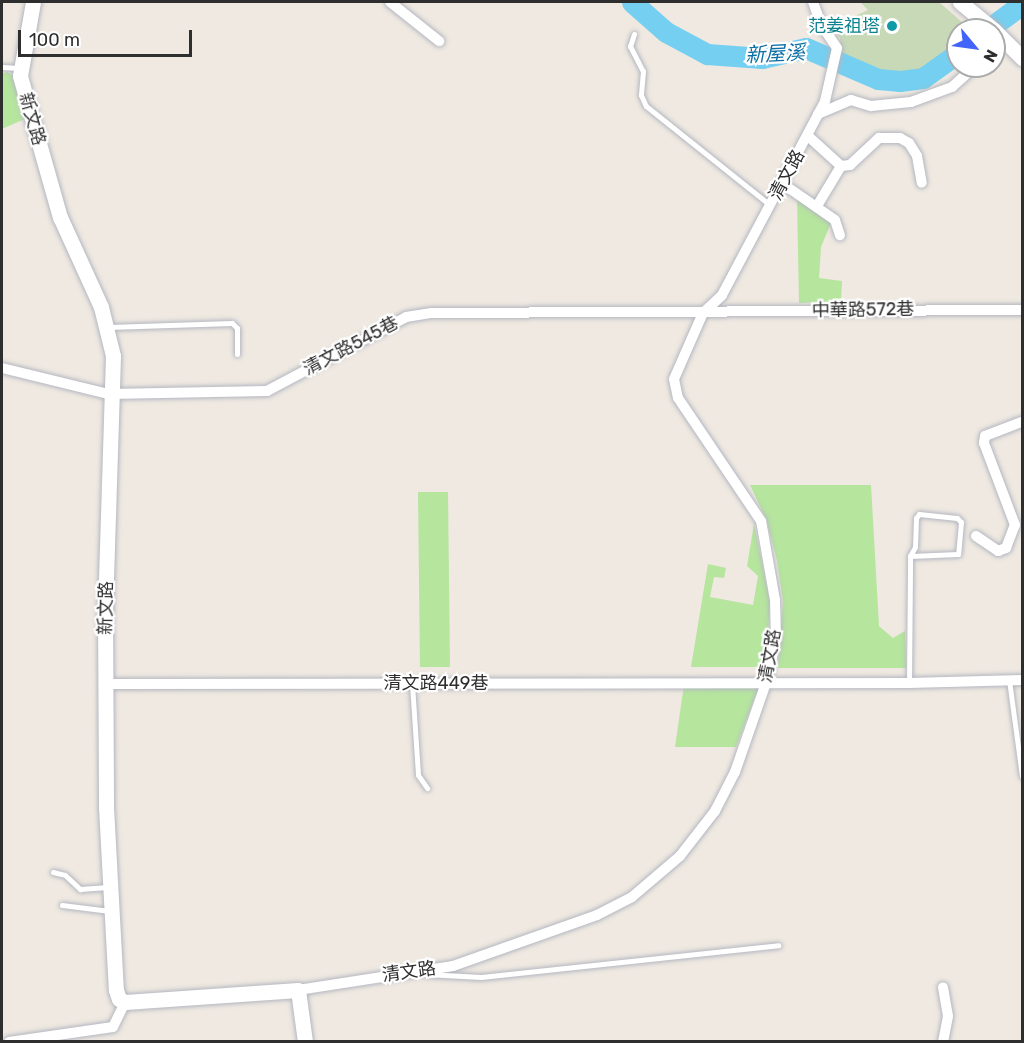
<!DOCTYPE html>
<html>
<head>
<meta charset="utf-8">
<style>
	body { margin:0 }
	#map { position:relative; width:1024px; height:1043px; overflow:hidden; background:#efe9e1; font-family:Rubik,"Noto Sans TC",sans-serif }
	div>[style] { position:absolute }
	.green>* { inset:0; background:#b6e59e }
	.cemetery>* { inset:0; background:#c8d9b8 }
	.river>* { height:21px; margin:-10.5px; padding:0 10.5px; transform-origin:10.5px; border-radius:10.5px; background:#75cff0 }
	.roads { filter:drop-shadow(0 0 2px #b4b7c1) drop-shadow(0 0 2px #b4b7c1) }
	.lane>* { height:5px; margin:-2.5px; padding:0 2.5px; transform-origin:2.5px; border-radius:2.5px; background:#fff }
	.street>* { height:10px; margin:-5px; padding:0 5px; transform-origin:5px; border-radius:5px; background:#fff }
	.secondary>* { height:15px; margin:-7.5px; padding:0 7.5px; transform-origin:7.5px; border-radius:7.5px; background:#fff }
	.dots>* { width:16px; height:16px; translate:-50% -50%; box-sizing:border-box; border:3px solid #fff; border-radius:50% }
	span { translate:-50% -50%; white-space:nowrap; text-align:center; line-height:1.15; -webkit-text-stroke:4.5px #fff; paint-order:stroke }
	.culture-label { font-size:18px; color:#0d838f }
	.right { translate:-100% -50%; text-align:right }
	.street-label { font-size:18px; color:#2e2e2e }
	.water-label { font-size:20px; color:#0d6fa3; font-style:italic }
	.frame { position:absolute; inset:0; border:3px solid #2e2e2e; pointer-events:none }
	.north { position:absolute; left:946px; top:18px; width:60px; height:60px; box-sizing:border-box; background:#fff; border:2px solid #ababab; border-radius:50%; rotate:119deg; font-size:16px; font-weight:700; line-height:24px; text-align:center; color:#2e2e2e }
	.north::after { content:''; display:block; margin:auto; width:21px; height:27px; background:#4264fb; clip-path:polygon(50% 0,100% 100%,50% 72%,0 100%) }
	.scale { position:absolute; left:18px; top:30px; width:174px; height:27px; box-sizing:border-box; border:3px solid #2e2e2e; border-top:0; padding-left:8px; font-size:18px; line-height:21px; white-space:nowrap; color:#2e2e2e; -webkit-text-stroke:4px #fff; paint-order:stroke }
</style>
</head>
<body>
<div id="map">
	<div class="green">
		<div style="clip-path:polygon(7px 72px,17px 78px,29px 117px,2px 129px,2px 74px)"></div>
		<div style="clip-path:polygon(797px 197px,831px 223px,821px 247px,819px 278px,842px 281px,841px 301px,799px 303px)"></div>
		<div style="clip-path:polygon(750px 485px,871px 485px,879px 626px,893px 638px,905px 631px,906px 668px,778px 668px,783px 601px,777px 561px,767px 521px)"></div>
		<div style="clip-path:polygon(418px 492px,448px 492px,450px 667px,420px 667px)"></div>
		<div style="clip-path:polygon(754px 524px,770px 602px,766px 667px,691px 667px,708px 564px,726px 568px,724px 578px,714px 577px,710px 597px,753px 605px,758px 576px,747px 566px)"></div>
		<div style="clip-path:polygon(685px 678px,762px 678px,736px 747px,675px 747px)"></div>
	</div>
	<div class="cemetery">
		<div style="clip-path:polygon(860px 2px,939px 2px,971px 30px,958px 30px,958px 46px,933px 67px,898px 79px,858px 66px,841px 55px,840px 38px,831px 27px,868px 10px)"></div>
	</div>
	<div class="river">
		<div style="left:632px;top:2px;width:45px;rotate:41.4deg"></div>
		<div style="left:666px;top:32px;width:47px;rotate:28.2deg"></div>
		<div style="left:707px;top:54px;width:55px;rotate:4.2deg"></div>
		<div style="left:762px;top:58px;width:45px;rotate:-12.8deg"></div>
		<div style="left:806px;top:48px;width:78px;rotate:23.3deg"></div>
		<div style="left:878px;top:79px;width:22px;rotate:5deg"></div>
		<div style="left:900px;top:81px;width:23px;rotate:-7deg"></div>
		<div style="left:923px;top:78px;width:43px;rotate:-35.5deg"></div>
		<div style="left:987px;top:30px;width:44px;rotate:-36.6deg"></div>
	</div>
	<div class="roads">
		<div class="lane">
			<div style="left:634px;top:34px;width:13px;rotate:108deg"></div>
			<div style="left:630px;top:46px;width:28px;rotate:63deg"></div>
			<div style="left:643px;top:71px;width:24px;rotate:95deg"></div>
			<div style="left:641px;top:95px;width:12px;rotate:66deg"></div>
			<div style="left:646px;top:106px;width:159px;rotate:38.6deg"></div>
			<div style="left:2px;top:67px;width:17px;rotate:3deg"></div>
			<div style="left:108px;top:327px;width:124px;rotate:-1.8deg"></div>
			<div style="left:232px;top:323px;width:7px;rotate:45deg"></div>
			<div style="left:237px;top:328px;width:26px;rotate:90deg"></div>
			<div style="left:1009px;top:680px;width:97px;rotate:82.3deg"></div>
			<div style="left:909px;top:683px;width:127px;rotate:-89.5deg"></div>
			<div style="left:910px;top:556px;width:10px;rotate:-61deg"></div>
			<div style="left:915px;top:547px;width:29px;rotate:-88deg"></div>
			<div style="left:916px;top:518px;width:5px;rotate:-53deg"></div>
			<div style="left:919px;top:514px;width:38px;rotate:6deg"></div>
			<div style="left:957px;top:518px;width:6px;rotate:45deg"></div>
			<div style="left:961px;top:522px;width:32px;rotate:95deg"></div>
			<div style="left:958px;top:554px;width:48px;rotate:177.6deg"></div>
			<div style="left:412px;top:684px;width:91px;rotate:86.2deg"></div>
			<div style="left:418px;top:775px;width:16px;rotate:55deg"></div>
			<div style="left:53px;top:872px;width:12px;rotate:14deg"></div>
			<div style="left:65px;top:875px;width:21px;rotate:43deg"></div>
			<div style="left:80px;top:889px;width:28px;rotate:-4deg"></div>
			<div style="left:62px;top:905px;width:48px;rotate:7.1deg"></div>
			<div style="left:426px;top:974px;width:55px;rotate:3.1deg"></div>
			<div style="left:481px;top:977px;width:299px;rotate:-6.1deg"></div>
		</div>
		<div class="street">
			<div style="left:390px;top:2px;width:63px;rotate:38.5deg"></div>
			<div style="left:994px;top:49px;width:13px;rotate:-42deg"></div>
			<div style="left:818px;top:114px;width:36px;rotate:-23deg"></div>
			<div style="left:851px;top:100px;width:21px;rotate:17deg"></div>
			<div style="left:871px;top:106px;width:40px;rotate:-5.7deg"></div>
			<div style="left:911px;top:102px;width:44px;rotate:-20.1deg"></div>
			<div style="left:952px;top:87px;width:31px;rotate:-42deg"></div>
			<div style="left:808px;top:136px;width:45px;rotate:42.3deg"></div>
			<div style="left:783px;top:184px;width:63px;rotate:34.7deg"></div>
			<div style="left:835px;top:220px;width:16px;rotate:72deg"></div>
			<div style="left:817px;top:206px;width:47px;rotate:-59deg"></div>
			<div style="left:841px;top:166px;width:9px;rotate:-6deg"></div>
			<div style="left:850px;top:165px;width:40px;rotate:-43deg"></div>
			<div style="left:879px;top:138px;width:21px"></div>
			<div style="left:900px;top:138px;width:10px;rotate:29deg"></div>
			<div style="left:909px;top:143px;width:15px;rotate:58deg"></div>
			<div style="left:917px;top:156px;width:27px;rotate:80deg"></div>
			<div style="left:2px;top:368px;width:110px;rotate:13.7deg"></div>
			<div style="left:109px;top:394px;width:158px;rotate:-1.1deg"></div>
			<div style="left:267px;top:391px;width:157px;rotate:-28deg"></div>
			<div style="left:406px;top:317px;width:26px;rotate:-9deg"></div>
			<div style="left:432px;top:313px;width:590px;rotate:-0.29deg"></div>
			<div style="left:976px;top:536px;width:27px;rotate:34deg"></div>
			<div style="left:998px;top:551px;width:9px;rotate:-21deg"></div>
			<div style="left:1006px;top:548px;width:25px;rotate:-69deg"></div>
			<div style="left:1015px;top:525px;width:88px;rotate:-110.7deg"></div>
			<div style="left:984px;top:443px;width:7px;rotate:-82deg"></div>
			<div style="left:985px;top:436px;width:40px;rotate:-21deg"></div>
			<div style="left:105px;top:684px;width:804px;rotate:-0.07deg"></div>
			<div style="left:909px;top:683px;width:113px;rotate:-1.5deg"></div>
			<div style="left:298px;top:990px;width:157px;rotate:-8.8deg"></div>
			<div style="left:453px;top:966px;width:153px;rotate:-19.5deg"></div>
			<div style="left:597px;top:915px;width:39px;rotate:-27deg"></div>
			<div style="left:632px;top:897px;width:63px;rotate:-40.5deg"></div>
			<div style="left:680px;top:856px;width:57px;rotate:-52.1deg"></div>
			<div style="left:715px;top:811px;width:44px;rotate:-62.9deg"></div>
			<div style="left:735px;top:772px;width:94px;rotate:-70.8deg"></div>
			<div style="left:766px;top:683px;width:44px;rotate:-76.9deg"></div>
			<div style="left:776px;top:640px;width:40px;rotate:-91.4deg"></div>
			<div style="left:775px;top:600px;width:80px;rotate:-100deg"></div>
			<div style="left:761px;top:521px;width:148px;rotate:-124deg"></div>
			<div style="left:678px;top:398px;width:19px;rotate:-102deg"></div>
			<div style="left:674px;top:379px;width:72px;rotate:-66.3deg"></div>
			<div style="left:703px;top:313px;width:26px;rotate:-43deg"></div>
			<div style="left:722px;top:295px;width:220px;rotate:-62deg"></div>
			<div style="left:825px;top:101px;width:54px;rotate:-77.2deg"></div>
			<div style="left:837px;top:48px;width:29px;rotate:-124deg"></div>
			<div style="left:821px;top:24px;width:23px;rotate:-110deg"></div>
			<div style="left:9px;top:1042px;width:105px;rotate:-8.2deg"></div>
			<div style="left:113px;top:1027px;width:28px;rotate:-64deg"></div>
			<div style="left:943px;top:1042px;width:26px;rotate:-79deg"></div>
			<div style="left:948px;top:1016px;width:29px;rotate:-100deg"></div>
		</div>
		<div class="secondary">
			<div style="left:33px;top:2px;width:75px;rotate:100deg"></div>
			<div style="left:20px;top:76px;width:147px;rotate:74.2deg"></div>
			<div style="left:60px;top:217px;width:99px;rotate:65.5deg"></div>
			<div style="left:101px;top:307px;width:50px;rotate:76.2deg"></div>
			<div style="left:113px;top:356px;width:251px;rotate:91.8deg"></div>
			<div style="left:105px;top:607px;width:200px;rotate:89.7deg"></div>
			<div style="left:106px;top:807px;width:183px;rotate:86.9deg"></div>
			<div style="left:116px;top:990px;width:9px;rotate:72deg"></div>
			<div style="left:119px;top:999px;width:7px;rotate:27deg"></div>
			<div style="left:125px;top:1002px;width:173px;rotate:-4deg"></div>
			<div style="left:298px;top:990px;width:52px;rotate:82.3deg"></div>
			<div style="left:960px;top:2px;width:44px;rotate:39.5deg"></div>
			<div style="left:994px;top:30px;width:40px;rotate:45deg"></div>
		</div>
	</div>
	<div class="dots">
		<div style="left:892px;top:26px;background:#0f9aa8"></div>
	</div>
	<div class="culture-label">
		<span class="right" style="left:880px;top:26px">范姜祖塔</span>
	</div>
	<div class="street-label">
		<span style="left:32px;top:119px;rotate:74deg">新文路</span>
		<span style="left:787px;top:175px;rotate:-62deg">清文路</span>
		<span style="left:863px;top:310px;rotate:-1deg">中華路572巷</span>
		<span style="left:351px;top:346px;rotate:-28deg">清文路545巷</span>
		<span style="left:106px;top:608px;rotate:-89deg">新文路</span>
		<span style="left:770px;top:656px;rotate:-80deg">清文路</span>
		<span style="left:436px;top:683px">清文路449巷</span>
		<span style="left:409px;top:972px;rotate:-8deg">清文路</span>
	</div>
	<div class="water-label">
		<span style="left:775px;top:54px;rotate:-3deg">新屋溪</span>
	</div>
	<div class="frame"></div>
	<div class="north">N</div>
	<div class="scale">100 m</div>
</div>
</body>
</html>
